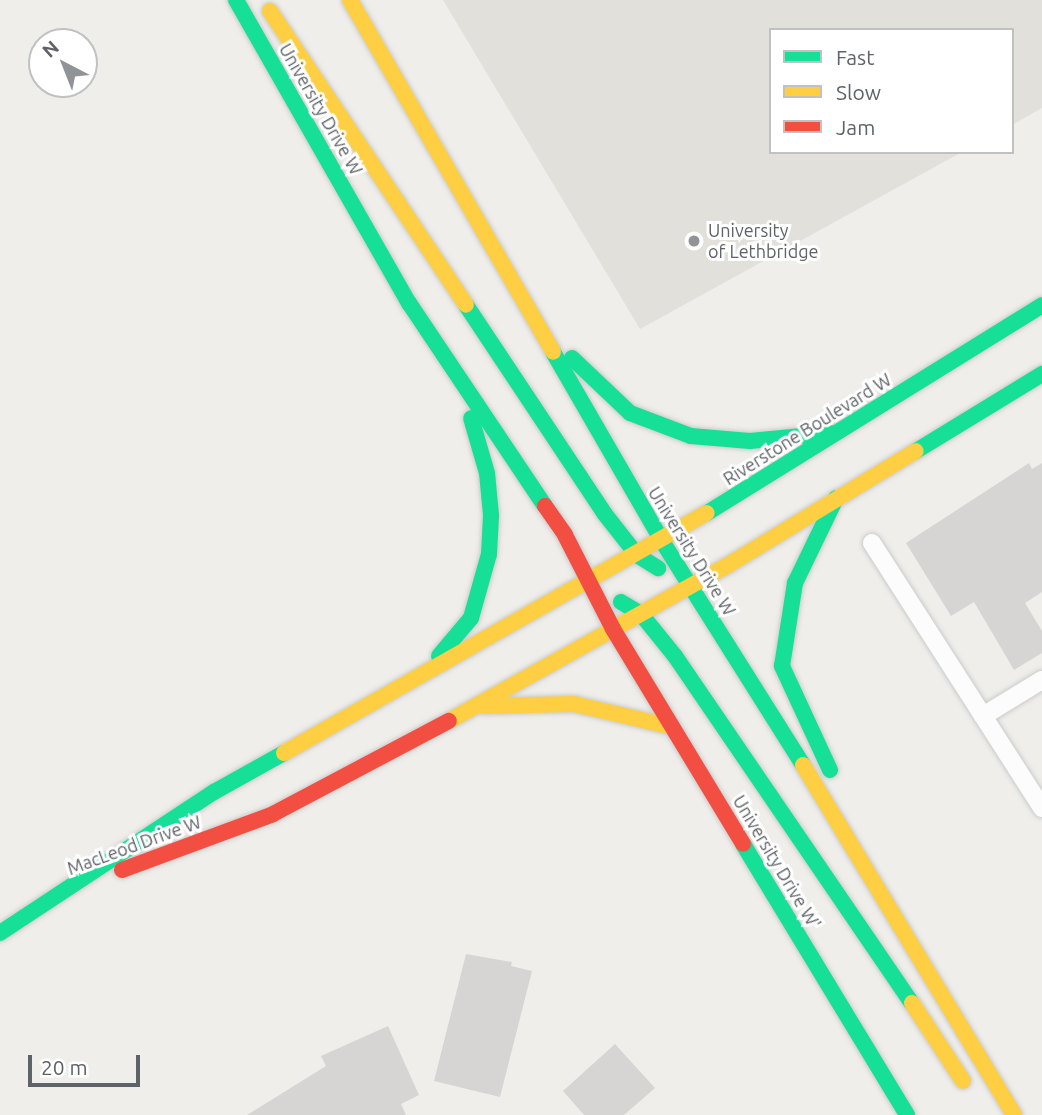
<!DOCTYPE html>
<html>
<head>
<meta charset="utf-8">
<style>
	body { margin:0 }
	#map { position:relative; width:1042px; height:1115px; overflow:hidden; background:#efeeea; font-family:Ubuntu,sans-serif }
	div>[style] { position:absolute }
	.education>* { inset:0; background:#e2e0da }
	.building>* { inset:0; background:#d6d5d3 }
	.roads { filter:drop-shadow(0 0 2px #cbcccc) drop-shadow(0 0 2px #cbcccc) }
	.lane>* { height:18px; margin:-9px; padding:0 9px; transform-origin:9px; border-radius:9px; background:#fdfcfc }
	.fast>* { height:16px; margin:-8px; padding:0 8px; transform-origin:8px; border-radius:8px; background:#16e098 }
	.slow>* { height:16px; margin:-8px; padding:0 8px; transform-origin:8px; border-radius:8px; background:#ffcf43 }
	.jam>* { height:16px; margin:-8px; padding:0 8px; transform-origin:8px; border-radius:8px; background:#f24e42 }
	.dots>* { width:19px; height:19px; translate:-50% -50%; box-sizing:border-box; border:4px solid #fff; border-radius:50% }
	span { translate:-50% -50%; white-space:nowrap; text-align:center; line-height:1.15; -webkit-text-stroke:6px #fff; paint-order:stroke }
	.street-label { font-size:18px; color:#5f6368 }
	.poi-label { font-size:18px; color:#5f6368 }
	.left { translate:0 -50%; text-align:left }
	.legend { position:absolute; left:769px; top:28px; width:245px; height:126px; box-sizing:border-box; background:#fff; border:2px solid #bfc1c3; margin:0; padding:9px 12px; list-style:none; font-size:21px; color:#5f6368 }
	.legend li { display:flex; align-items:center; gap:14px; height:35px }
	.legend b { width:35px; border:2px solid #bfc1c3 }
	.north { position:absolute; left:28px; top:28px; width:70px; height:70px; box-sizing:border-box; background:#fff; border:2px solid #bfc1c3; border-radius:50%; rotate:318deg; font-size:19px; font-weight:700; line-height:28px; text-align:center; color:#5f6368 }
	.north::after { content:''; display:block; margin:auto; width:24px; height:32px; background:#919496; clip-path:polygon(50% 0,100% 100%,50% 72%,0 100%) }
	.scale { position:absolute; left:28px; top:1055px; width:112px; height:32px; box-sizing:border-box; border:4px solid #5f6368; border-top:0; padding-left:9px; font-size:21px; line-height:24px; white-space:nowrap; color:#5f6368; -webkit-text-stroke:5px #fff; paint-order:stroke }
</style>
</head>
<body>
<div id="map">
	<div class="education">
		<div style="clip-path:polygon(443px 0,1042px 0,1042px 108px,1012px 125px,1012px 30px,771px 30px,771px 152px,962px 152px,640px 329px)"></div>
	</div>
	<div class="building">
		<div style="clip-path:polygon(1029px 463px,1032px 469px,1042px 463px,1042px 592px,1025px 603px,1042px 631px,1042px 653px,1014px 670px,974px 602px,951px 616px,906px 543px)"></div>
		<div style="clip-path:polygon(466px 954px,512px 962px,511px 966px,532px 971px,500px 1097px,434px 1081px)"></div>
		<div style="clip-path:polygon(388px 1026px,419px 1095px,401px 1104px,406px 1115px,247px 1115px,326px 1066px,321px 1056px)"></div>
		<div style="clip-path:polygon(615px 1044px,655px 1088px,624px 1115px,584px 1115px,563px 1091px)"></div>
	</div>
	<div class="roads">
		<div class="lane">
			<div style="left:872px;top:543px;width:315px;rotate:57.3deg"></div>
			<div style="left:983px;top:716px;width:69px;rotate:-31.4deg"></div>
		</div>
		<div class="fast">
			<div style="left:236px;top:0;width:349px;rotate:60.3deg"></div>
			<div style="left:409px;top:303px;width:244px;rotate:56.2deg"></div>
			<div style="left:466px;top:305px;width:250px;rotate:56.4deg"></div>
			<div style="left:604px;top:513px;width:53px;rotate:51.8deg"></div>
			<div style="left:637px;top:555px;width:25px;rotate:32deg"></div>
			<div style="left:553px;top:352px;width:218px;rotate:60deg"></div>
			<div style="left:662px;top:541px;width:265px;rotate:57.8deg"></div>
			<div style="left:572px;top:358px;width:80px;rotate:43.5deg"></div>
			<div style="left:630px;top:413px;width:65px;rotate:20.7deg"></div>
			<div style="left:691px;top:436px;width:59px;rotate:4.8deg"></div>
			<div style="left:750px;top:441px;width:81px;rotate:-5.6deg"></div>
			<div style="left:916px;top:451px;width:148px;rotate:-31.4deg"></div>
			<div style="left:707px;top:513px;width:394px;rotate:-31.8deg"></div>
			<div style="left:621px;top:602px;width:23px;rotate:31deg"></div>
			<div style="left:641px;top:614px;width:54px;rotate:51deg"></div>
			<div style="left:675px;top:656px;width:420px;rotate:55.7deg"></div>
			<div style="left:439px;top:656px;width:50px;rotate:-49.9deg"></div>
			<div style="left:471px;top:618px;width:66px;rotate:-74.3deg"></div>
			<div style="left:489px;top:554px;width:39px;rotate:-87deg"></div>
			<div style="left:491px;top:515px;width:42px;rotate:-95.4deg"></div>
			<div style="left:487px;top:473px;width:57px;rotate:-106.2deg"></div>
			<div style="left:830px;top:770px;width:115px;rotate:-114.8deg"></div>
			<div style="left:782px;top:666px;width:84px;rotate:-81.1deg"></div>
			<div style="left:795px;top:583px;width:94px;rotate:-64.2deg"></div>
			<div style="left:743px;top:844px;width:317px;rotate:58.8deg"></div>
			<div style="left:0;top:933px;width:256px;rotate:-33.4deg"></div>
			<div style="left:214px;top:792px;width:80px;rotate:-29.1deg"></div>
		</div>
		<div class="slow">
			<div style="left:350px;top:0;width:406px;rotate:60deg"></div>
			<div style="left:270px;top:11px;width:353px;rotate:56.3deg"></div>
			<div style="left:484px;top:706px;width:90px;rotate:-1.3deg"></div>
			<div style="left:574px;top:704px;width:101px;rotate:13.2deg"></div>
			<div style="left:449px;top:721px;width:316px;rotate:-29.2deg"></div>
			<div style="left:725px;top:567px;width:223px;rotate:-31.3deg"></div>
			<div style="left:284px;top:753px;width:486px;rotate:-29.6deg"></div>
			<div style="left:803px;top:765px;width:409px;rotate:58.9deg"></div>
			<div style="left:912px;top:1003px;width:93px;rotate:56.8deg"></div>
		</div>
		<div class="jam">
			<div style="left:545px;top:506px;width:35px;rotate:55deg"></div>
			<div style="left:565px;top:535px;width:106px;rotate:62.9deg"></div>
			<div style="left:613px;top:629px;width:251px;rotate:58.8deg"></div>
			<div style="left:122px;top:870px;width:161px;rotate:-20.3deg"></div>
			<div style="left:273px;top:814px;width:199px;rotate:-27.9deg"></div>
		</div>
	</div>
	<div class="dots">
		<div style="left:694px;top:241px;background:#919496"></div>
	</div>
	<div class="street-label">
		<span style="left:321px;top:109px;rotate:60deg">University Drive W</span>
		<span style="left:807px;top:429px;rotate:-32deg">Riverstone Boulevard W</span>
		<span style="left:692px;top:551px;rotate:58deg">University Drive W</span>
		<span style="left:134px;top:845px;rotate:-20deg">MacLeod Drive W</span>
		<span style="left:777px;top:862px;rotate:59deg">University Drive W'</span>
	</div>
	<div class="poi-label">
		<span class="left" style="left:708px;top:241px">University<br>of Lethbridge</span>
	</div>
	<ul class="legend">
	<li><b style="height:9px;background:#16e098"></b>Fast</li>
	<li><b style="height:9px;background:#ffcf43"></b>Slow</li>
	<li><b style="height:9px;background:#f24e42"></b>Jam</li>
	</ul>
	<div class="north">N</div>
	<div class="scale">20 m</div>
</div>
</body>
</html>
